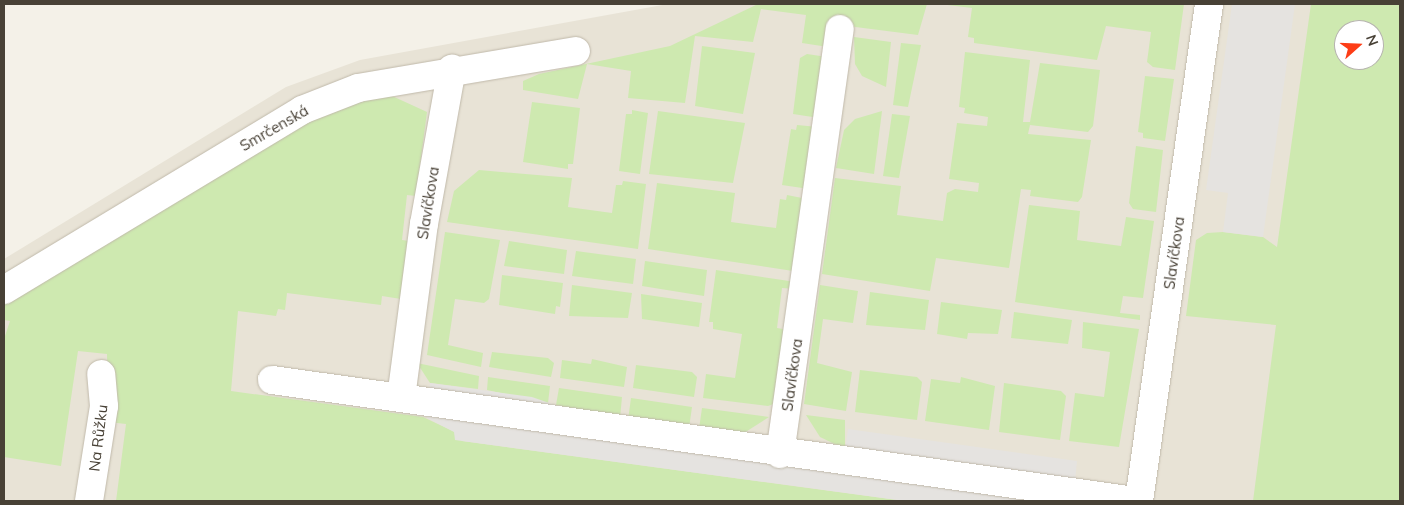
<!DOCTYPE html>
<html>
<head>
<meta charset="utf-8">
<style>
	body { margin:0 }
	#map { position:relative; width:1404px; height:505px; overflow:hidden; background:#f4f1e8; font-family:Mulish,sans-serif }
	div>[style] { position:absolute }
	.residential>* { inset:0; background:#e8e3d6 }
	.green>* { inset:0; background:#cee9b0 }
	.parking>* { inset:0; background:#e5e3e0 }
	.roads { filter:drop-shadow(0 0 1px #c0b9aa) drop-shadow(0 0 1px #c0b9aa) }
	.minor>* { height:28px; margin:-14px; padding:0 14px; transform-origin:14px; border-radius:14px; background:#fff }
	span { translate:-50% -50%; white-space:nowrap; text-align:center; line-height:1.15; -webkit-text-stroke:4.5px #fff; paint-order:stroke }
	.street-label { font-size:15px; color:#484136 }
	.frame { position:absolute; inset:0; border:5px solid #484136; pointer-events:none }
	.north { position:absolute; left:1334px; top:20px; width:50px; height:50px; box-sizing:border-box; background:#fff; border:1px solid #b6b3af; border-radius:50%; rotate:70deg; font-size:14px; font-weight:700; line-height:20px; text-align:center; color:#484136 }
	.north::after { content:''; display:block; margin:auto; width:18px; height:22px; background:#fd3d16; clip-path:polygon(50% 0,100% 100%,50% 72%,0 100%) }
</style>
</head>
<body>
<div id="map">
	<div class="residential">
		<div style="clip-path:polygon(evenodd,668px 4px,1400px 4px,1400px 501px,4px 501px,4px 259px,286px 87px,360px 60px,668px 4px,1344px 30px,1374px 30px,1374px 60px,1344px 60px,1344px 30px)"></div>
	</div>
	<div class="green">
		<div style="clip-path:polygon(758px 4px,927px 4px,918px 35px,832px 24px,828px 47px,802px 43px,806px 15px,761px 9px,753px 42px,695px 36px,685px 103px,628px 98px,631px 71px,587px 64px,578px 99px,523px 90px,523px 81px,539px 74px,670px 46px)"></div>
		<div style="clip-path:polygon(939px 4px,1184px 4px,1175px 70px,1153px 67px,1147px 62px,1151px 32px,1106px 26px,1097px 60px,974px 43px,974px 38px,968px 37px,972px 8px)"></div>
		<div style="clip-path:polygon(evenodd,1311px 4px,1400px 4px,1400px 501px,1253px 501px,1276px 325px,1186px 316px,1196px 240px,1207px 233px,1223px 232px,1263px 237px,1277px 247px,1311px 4px,1344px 30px,1374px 30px,1374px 60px,1344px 60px,1344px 30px)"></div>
		<div style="clip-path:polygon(854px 37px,891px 42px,886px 87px,862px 76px,855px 64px)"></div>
		<div style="clip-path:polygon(901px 43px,921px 45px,908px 107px,893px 105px)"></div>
		<div style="clip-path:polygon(702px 46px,755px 53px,743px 114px,695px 106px)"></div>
		<div style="clip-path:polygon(965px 52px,1030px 60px,1023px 122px,1030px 122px,1040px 63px,1100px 70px,1093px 126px,1088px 132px,1030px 125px,1028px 134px,1091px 140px,1082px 197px,1078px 202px,1030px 196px,1031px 190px,1021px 189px,1009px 268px,936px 258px,930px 291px,822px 274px,835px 178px,901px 186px,897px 215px,943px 221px,947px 193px,955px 189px,978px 192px,979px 183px,949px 179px,957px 123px,987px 126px,988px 117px,964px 113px,965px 108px,959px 107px)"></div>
		<div style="clip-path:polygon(807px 54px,827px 57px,819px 118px,793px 114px,800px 58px)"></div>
		<div style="clip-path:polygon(1145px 76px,1174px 79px,1165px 141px,1143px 138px,1143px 133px,1138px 132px)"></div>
		<div style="clip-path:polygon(390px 95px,427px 112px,416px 196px,407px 195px,402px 240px,409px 241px,401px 299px,382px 296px,381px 305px,287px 293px,285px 310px,278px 309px,276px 316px,238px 311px,231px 391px,423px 417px,455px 432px,462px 441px,905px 501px,116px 501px,126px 424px,108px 422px,107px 354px,78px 351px,61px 466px,4px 457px,4px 339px,10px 321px,4px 320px,4px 303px,305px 122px,350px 102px)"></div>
		<div style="clip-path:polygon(532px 102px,580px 108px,573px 164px,568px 164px,568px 169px,523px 162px)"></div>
		<div style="clip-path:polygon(632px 110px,648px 113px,640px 174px,619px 171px,626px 114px,632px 114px)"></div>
		<div style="clip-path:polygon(658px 111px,745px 123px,733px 183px,649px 174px)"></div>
		<div style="clip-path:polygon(882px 111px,874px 174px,836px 168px,844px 130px,855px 119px)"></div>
		<div style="clip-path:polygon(892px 114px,910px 116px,899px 178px,883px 176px)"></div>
		<div style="clip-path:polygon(797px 125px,818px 127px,809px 189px,782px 185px,791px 129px,796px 130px)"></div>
		<div style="clip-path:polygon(1136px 146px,1163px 150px,1156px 212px,1133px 209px,1129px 203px)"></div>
		<div style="clip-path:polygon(479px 170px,572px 178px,568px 207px,612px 213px,616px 185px,622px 185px,623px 181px,646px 184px,638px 249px,447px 222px,454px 191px)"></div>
		<div style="clip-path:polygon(657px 183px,735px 193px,731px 222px,776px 228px,780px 199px,786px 200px,787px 195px,807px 199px,793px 271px,648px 249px)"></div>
		<div style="clip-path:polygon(1029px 205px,1080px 211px,1077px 240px,1121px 246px,1126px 217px,1154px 221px,1143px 298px,1123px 296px,1120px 313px,1140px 315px,1140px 320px,1015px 302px)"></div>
		<div style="clip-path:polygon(445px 232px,500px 240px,489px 299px,484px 303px,455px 299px,448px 345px,483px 353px,481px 367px,427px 355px)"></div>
		<div style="clip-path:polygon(509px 241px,567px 250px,564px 274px,504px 266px)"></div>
		<div style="clip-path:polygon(576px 251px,636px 259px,633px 284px,572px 276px)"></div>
		<div style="clip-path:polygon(645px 261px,707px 270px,704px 296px,642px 286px)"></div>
		<div style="clip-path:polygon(716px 270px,796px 282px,795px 289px,782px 288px,777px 328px,789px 330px,779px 402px,768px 406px,703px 398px,706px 374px,735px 378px,742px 334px,713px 329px,713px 322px,709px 322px)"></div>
		<div style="clip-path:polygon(502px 275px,563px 283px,560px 307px,556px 306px,555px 314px,499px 305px)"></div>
		<div style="clip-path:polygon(572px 285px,632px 293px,628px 318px,569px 316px)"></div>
		<div style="clip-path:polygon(820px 285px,858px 291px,853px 323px,823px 319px,817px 363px,852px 372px,846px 411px,804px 404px)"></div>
		<div style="clip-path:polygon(870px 292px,929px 300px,925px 330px,866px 325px)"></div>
		<div style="clip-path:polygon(641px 294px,702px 303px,699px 327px,642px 319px)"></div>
		<div style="clip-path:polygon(941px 302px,1002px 310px,998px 334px,968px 333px,967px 339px,937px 334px)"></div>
		<div style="clip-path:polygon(1014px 312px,1072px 320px,1068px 344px,1011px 338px)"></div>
		<div style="clip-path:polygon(1083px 322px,1139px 329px,1119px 447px,1069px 441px,1075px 393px,1104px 397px,1110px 352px,1082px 348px)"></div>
		<div style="clip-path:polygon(492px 352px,548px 358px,554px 363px,551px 377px,489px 367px)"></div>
		<div style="clip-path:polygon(592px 359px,627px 367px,624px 387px,560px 378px,562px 360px,591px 364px)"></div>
		<div style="clip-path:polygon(417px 363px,479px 376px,478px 389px,430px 383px)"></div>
		<div style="clip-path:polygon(636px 365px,692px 372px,697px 377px,694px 397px,633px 388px)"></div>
		<div style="clip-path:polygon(860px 370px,917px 377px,922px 382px,917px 420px,855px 412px)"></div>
		<div style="clip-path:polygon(488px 377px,550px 386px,548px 403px,487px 390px)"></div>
		<div style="clip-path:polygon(961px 377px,995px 386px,989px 430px,925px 421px,931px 379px,960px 383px)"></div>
		<div style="clip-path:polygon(1004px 383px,1061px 391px,1066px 396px,1060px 440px,999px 432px)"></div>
		<div style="clip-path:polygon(559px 388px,622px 397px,620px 418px,556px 405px)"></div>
		<div style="clip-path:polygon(631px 398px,692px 407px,689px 428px,628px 420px)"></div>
		<div style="clip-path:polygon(702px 408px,769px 417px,744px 433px,699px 429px)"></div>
		<div style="clip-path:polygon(806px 415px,845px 420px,845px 449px,820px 437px)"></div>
	</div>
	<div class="parking">
		<div style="clip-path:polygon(1232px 4px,1295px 4px,1263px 237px,1223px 232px,1228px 193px,1206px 190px)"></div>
		<div style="clip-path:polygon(430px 383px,532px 397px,575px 412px,845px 449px,848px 429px,1077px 461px,1074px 491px,1055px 501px,905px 501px,455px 440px,454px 432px,427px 418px)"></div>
	</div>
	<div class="roads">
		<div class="minor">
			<div style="left:4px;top:290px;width:348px;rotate:-31.1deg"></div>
			<div style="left:302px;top:110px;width:60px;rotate:-21.4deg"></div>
			<div style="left:358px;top:88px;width:221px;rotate:-9.6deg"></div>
			<div style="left:272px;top:380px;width:871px;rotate:7.98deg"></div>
			<div style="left:401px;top:398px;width:176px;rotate:-82.5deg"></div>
			<div style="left:424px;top:224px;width:158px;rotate:-79.8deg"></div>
			<div style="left:780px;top:454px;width:429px;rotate:-82deg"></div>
			<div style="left:89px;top:501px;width:96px;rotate:-81deg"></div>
			<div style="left:104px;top:406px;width:32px;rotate:-95deg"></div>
			<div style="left:1139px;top:501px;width:502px;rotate:-81.98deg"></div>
		</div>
	</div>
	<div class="street-label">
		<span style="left:274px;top:128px;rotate:-30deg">Smrčenská</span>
		<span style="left:428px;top:203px;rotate:-81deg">Slavíčkova</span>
		<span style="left:1174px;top:253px;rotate:-82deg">Slavíčkova</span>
		<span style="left:792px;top:375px;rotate:-82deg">Slavíčkova</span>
		<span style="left:98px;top:438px;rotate:-83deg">Na Růžku</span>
	</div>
	<div class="frame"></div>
	<div class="north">N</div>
</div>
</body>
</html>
